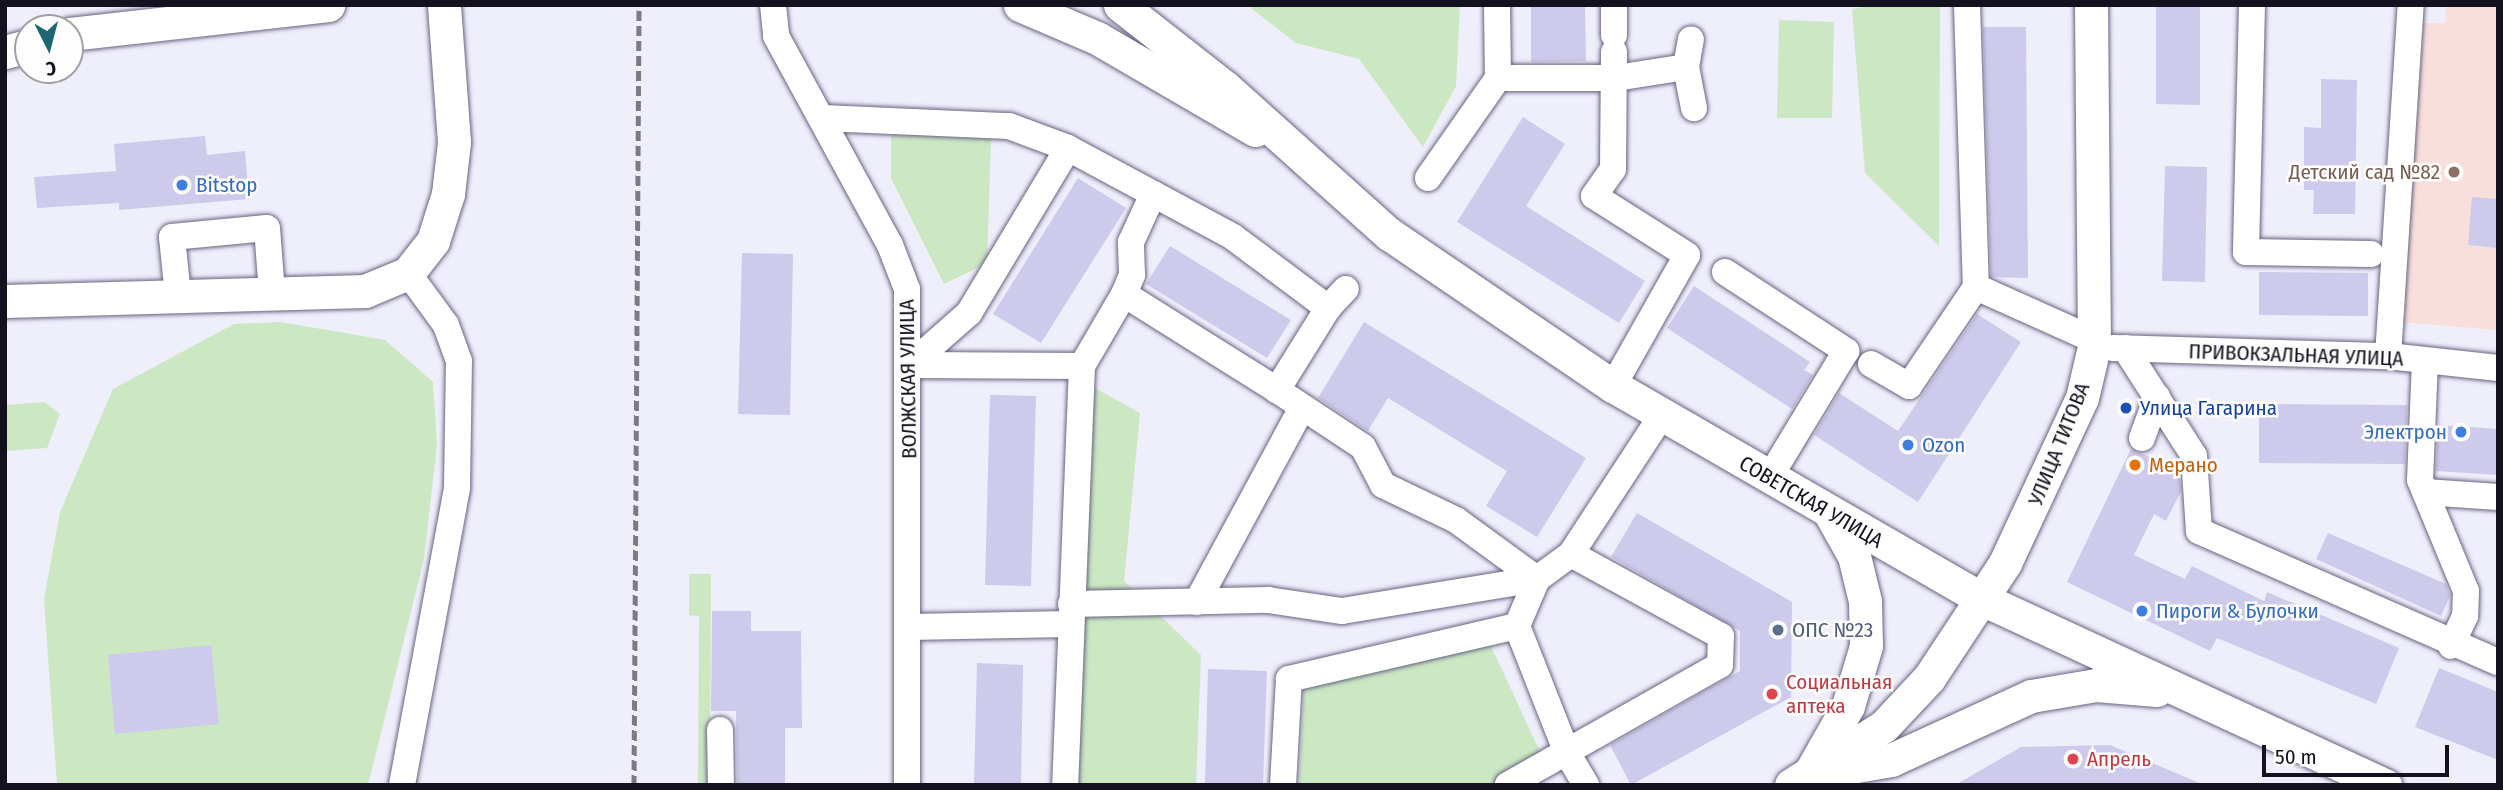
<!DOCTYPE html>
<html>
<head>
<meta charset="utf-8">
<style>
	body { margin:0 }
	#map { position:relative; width:2503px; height:790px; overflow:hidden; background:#efeefb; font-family:"Fira Sans Condensed",sans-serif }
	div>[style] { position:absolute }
	.education>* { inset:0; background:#f9dfdb }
	.green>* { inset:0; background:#cbe8c3 }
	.building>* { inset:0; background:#cdcaeb }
	.roads { filter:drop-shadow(0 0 2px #676481) drop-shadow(0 0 2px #676481) }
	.minor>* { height:26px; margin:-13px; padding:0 13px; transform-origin:13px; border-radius:13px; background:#fff }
	.major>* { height:33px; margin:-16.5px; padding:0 16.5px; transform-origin:16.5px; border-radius:16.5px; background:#fff }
	.rail>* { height:5px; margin-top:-2.5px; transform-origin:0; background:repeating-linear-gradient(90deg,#7b7a86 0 10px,transparent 0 15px) }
	.dots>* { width:19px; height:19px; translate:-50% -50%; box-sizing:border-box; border:4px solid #fdfdfd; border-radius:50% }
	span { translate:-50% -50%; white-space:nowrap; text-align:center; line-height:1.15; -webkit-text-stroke:5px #fdfdfd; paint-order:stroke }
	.education-label { font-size:21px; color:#785e54 }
	.right { translate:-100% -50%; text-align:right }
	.shop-label { font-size:21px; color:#366cbe }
	.left { translate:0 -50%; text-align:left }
	.street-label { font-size:21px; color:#14121e }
	.transit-label { font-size:21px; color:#164399 }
	.food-label { font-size:21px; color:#c56008 }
	.service-label { font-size:21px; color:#4e5e75 }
	.health-label { font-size:21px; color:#be3a42 }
	.frame { position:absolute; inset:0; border:7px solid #14121e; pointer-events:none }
	.north { position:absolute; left:14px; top:14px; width:70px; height:70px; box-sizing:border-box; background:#fdfdfd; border:2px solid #a09fa4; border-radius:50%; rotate:174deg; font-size:19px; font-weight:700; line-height:28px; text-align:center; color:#14121e }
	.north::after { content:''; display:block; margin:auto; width:24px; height:32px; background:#1c6771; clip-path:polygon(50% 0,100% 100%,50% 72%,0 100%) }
	.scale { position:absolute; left:2262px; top:745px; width:187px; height:32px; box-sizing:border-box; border:4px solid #14121e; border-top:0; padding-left:9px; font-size:21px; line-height:24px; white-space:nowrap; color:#14121e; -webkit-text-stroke:5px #fdfdfd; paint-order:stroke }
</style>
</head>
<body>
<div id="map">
	<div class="education">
		<div style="clip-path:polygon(2446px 5px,2498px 5px,2498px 330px,2399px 322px,2423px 23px,2445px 23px)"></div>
	</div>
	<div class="green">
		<div style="clip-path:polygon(1247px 5px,1460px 5px,1456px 86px,1423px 147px,1359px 59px,1296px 43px)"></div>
		<div style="clip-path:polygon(1877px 5px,1940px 5px,1939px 246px,1865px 173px,1852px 9px)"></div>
		<div style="clip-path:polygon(1779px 20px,1834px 22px,1832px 118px,1777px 118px)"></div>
		<div style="clip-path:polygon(891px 132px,991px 139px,987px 263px,944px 284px,891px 178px)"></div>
		<div style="clip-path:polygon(281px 322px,385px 340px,433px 382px,437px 445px,424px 559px,368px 785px,57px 785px,44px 599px,60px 512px,113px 389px,234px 324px)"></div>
		<div style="clip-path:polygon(1093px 387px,1140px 413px,1124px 581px,1201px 655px,1196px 785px,1077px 785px)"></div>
		<div style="clip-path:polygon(45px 402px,60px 414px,47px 448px,5px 451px,5px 405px)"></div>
		<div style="clip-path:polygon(689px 574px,711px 574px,710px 785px,698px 785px,699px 616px,689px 615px)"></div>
		<div style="clip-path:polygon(1490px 644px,1543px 758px,1491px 785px,1299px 785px,1304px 687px)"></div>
	</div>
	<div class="building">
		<div style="clip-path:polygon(1531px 5px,1585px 5px,1586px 61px,1531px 62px)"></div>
		<div style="clip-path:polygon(2156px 5px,2200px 5px,2200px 105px,2156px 104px)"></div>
		<div style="clip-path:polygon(1983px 27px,2026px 27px,2028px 278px,1991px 277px)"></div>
		<div style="clip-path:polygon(2321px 79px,2357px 80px,2355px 214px,2313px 214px,2314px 190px,2304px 190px,2304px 127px,2321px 128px)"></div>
		<div style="clip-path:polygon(1523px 117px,1565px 144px,1526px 206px,1645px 281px,1619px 323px,1457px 222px)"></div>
		<div style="clip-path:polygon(205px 136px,207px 155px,245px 151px,249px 199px,119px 210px,119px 203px,37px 208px,34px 177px,116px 171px,114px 144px)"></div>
		<div style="clip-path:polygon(2165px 166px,2207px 167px,2205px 282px,2162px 281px)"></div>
		<div style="clip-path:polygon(1078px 178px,1126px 208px,1041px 343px,993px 314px)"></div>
		<div style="clip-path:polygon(2472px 197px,2498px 199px,2498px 248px,2468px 245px)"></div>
		<div style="clip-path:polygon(1170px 246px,1291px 320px,1267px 358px,1146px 284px)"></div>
		<div style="clip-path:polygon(742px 253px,793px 254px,790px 415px,738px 414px)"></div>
		<div style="clip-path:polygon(2259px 272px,2368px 273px,2368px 316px,2259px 315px)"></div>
		<div style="clip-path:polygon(1694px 286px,1810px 362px,1804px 370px,1813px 375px,1792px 409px,1667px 328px)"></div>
		<div style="clip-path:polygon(1977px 314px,2021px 342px,1918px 502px,1814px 435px,1839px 393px,1898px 431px)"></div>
		<div style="clip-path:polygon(1364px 322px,1586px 458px,1537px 537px,1486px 506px,1507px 471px,1388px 398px,1368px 431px,1318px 398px)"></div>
		<div style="clip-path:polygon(990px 395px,1036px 396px,1031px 586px,985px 585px)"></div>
		<div style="clip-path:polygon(2259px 404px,2407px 405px,2405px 464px,2259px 463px)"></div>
		<div style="clip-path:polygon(2438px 425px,2498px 429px,2498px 475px,2436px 471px)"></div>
		<div style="clip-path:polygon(2131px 449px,2179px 469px,2181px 491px,2166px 521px,2154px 514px,2134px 555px,2185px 579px,2192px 566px,2264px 601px,2267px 592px,2399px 648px,2376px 704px,2217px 638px,2210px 651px,2067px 582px)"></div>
		<div style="clip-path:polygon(1637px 513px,1792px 602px,1791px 697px,1631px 785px,1610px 745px,1740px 671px,1740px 631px,1611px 557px)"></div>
		<div style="clip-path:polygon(2328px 533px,2446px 584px,2450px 596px,2441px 616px,2316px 559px)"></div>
		<div style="clip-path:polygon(712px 611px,751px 611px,751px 631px,801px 631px,802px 728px,785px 728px,785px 785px,737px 785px,736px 711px,711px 711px)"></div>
		<div style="clip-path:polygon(211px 645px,219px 724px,115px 734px,108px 655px)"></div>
		<div style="clip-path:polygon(977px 663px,1023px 665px,1021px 785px,974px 785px)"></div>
		<div style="clip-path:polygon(2439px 668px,2498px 692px,2498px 760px,2415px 727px)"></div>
		<div style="clip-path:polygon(1208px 669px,1267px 671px,1263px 785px,1205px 785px)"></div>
		<div style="clip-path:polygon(2110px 745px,2204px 785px,1955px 785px,2021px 747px)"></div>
	</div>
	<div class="roads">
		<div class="minor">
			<div style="left:773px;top:5px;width:31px;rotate:84deg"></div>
			<div style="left:776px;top:36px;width:238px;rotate:61.4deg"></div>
			<div style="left:890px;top:245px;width:47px;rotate:68.9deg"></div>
			<div style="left:907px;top:289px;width:496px;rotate:90deg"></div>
			<div style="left:1967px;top:5px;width:282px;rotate:88.2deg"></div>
			<div style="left:1976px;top:287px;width:129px;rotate:24.2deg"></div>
			<div style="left:2252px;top:5px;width:247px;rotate:91.4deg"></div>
			<div style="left:2246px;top:252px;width:125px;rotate:0.9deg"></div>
			<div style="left:1614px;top:35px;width:30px;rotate:-90deg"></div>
			<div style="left:1686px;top:67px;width:28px;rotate:-80deg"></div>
			<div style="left:1498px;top:78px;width:118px"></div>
			<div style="left:1616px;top:78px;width:71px;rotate:-8.9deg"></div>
			<div style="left:1686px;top:67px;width:42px;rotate:79deg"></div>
			<div style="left:823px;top:118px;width:186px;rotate:2.5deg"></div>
			<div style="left:1009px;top:126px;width:63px;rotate:20.4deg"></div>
			<div style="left:1068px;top:148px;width:187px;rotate:28.3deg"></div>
			<div style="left:1233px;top:237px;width:119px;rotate:36.8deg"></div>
			<div style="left:1328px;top:308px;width:26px;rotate:-47deg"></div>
			<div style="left:1428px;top:178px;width:122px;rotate:-55deg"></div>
			<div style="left:1498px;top:78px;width:73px;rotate:-90.8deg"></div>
			<div style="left:1725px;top:272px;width:145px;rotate:33.1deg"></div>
			<div style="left:1846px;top:351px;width:149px;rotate:121.2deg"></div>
			<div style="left:1124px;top:294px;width:21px;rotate:-67deg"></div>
			<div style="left:1132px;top:275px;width:33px;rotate:-92deg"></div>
			<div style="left:1131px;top:242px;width:53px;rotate:-65.4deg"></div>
			<div style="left:178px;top:296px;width:59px;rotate:-95.8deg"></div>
			<div style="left:172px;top:237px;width:95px;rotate:-5.4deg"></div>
			<div style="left:267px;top:228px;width:65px;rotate:85.6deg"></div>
			<div style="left:1328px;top:308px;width:97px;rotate:121.9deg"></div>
			<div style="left:1277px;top:390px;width:103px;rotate:33.5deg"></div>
			<div style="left:1363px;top:447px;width:43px;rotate:62.2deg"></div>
			<div style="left:1383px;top:485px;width:81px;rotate:25.6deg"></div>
			<div style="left:1456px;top:520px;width:100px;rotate:36.1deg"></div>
			<div style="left:2113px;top:348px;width:275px;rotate:1.7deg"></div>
			<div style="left:2388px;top:356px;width:111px;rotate:6.2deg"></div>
			<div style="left:2125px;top:348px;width:128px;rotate:57.4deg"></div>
			<div style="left:2194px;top:456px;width:75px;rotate:86.2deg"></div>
			<div style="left:2199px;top:531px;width:326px;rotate:23.7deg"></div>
			<div style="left:2388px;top:356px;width:352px;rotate:-86.3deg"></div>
			<div style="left:2425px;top:361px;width:119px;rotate:92.4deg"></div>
			<div style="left:2420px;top:480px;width:120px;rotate:67.5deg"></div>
			<div style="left:2466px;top:591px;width:25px;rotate:92deg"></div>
			<div style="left:2465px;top:616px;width:33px;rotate:115deg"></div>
			<div style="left:1871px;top:364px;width:44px;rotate:30.1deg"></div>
			<div style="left:1909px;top:386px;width:120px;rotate:-55.9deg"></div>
			<div style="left:910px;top:365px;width:172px;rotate:0.3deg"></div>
			<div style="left:1082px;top:366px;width:419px;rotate:92.3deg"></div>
			<div style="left:910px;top:365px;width:79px;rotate:-41.4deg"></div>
			<div style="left:969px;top:313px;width:192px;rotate:-59deg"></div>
			<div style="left:1082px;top:366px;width:83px;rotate:-59.7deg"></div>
			<div style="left:1124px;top:294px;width:181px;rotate:32.1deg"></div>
			<div style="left:1613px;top:386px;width:150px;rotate:-60.5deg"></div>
			<div style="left:1687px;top:255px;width:110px;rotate:-147.6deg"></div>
			<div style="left:1594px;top:196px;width:33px;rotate:-55deg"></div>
			<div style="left:1613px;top:169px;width:117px;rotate:-89.5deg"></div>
			<div style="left:2142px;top:438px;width:44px;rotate:-69.9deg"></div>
			<div style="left:2425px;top:492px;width:73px;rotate:3.9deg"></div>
			<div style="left:1571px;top:554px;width:166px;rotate:-56.8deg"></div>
			<div style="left:1197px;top:602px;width:218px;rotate:-61.6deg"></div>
			<div style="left:1071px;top:604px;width:197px;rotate:-1.2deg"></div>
			<div style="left:1268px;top:600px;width:75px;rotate:8.5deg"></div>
			<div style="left:1342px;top:611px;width:198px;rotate:-9.3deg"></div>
			<div style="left:1517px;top:626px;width:136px;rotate:68.5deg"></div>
			<div style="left:1567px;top:753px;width:37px;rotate:59deg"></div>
			<div style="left:908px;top:627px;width:162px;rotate:-1.1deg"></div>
			<div style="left:720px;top:730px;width:55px;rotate:89deg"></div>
			<div style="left:402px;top:785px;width:303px;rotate:-79.5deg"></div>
			<div style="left:457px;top:487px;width:126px;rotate:-89.1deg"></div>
			<div style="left:459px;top:361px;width:38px;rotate:-110deg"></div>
			<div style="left:446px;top:325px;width:64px;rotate:-126.2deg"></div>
			<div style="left:1283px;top:785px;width:106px;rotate:-86.8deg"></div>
			<div style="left:1289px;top:679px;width:234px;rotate:-13.1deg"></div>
			<div style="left:1517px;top:626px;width:51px;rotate:-66.9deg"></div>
			<div style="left:1537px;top:579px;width:42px;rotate:-36.3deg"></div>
			<div style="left:1571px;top:554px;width:171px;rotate:28.7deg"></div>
			<div style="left:1721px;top:636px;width:29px;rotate:92deg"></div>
			<div style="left:1720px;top:665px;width:244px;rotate:150.5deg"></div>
		</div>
		<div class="major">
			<div style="left:1020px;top:5px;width:84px;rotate:23.2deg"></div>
			<div style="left:1097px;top:38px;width:183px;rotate:30.2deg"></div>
			<div style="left:1120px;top:5px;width:135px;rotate:38.1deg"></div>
			<div style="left:1226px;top:88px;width:219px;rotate:41.9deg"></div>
			<div style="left:1389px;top:234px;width:271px;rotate:34.2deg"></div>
			<div style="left:1613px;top:386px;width:428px;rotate:30deg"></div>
			<div style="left:1984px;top:600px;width:442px;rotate:24.8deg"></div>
			<div style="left:70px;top:34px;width:260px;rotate:-6.4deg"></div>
			<div style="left:5px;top:52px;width:24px;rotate:-15deg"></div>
			<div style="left:5px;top:301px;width:360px;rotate:-1.6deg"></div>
			<div style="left:365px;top:291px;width:47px;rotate:-22.7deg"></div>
			<div style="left:408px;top:273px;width:41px;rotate:-52deg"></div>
			<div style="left:433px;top:241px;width:49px;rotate:-72.3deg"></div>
			<div style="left:448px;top:194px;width:52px;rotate:-83.4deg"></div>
			<div style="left:454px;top:142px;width:137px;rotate:-94.2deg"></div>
			<div style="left:1811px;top:771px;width:75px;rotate:-60.4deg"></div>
			<div style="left:1848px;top:706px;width:63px;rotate:-73.3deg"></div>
			<div style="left:1866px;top:646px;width:45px;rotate:-91.3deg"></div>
			<div style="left:1865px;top:601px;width:46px;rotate:-103.7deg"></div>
			<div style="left:1854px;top:556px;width:47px;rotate:-119.3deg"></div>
			<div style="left:1828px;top:771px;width:64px;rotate:-9.9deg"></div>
			<div style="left:1891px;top:760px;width:154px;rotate:-24.6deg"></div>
			<div style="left:2031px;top:696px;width:66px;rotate:-9.6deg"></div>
			<div style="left:2096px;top:685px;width:61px;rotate:4.7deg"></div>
			<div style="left:1791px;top:785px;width:110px;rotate:-32.4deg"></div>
			<div style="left:1884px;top:726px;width:66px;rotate:-46.8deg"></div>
			<div style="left:1929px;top:678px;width:138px;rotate:-56.5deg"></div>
			<div style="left:2005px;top:563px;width:182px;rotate:-65deg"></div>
			<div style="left:2082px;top:398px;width:52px;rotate:-76.8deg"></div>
			<div style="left:2094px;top:347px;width:342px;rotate:-90.5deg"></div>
		</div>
	</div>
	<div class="rail">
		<div style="left:634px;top:785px;width:780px;rotate:-89.63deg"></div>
	</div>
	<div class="dots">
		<div style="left:2454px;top:172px;background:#8d6e63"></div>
		<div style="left:182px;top:185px;background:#3f7fe0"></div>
		<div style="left:2126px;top:408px;background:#1a4fb4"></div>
		<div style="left:2461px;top:432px;background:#3f7fe0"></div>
		<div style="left:1908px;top:445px;background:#3f7fe0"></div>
		<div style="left:2135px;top:465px;background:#e8710a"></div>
		<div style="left:2142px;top:611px;background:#3f7fe0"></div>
		<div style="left:1778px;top:630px;background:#5c6f8a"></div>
		<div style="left:1772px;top:694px;background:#e0444e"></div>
		<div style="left:2073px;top:759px;background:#e0444e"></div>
	</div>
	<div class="education-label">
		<span class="right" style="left:2440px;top:172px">Детский сад №82</span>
	</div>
	<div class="shop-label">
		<span class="left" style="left:196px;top:185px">Bitstop</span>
		<span class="right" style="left:2447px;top:432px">Электрон</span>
		<span class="left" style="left:1922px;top:445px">Ozon</span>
		<span class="left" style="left:2156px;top:611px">Пироги &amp; Булочки</span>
	</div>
	<div class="street-label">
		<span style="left:2296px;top:355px;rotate:2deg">ПРИВОКЗАЛЬНАЯ УЛИЦА</span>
		<span style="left:908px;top:379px;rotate:-91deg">ВОЛЖСКАЯ УЛИЦА</span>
		<span style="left:2059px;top:444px;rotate:-68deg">УЛИЦА ТИТОВА</span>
		<span style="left:1811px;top:502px;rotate:30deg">СОВЕТСКАЯ УЛИЦА</span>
	</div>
	<div class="transit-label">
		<span class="left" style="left:2140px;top:408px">Улица Гагарина</span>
	</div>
	<div class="food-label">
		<span class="left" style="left:2149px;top:465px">Мерано</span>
	</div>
	<div class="service-label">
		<span class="left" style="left:1792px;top:630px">ОПС №23</span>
	</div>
	<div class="health-label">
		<span class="left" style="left:1786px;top:694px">Социальная<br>аптека</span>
		<span class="left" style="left:2087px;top:759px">Апрель</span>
	</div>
	<div class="frame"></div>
	<div class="north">С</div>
	<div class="scale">50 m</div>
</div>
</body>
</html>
